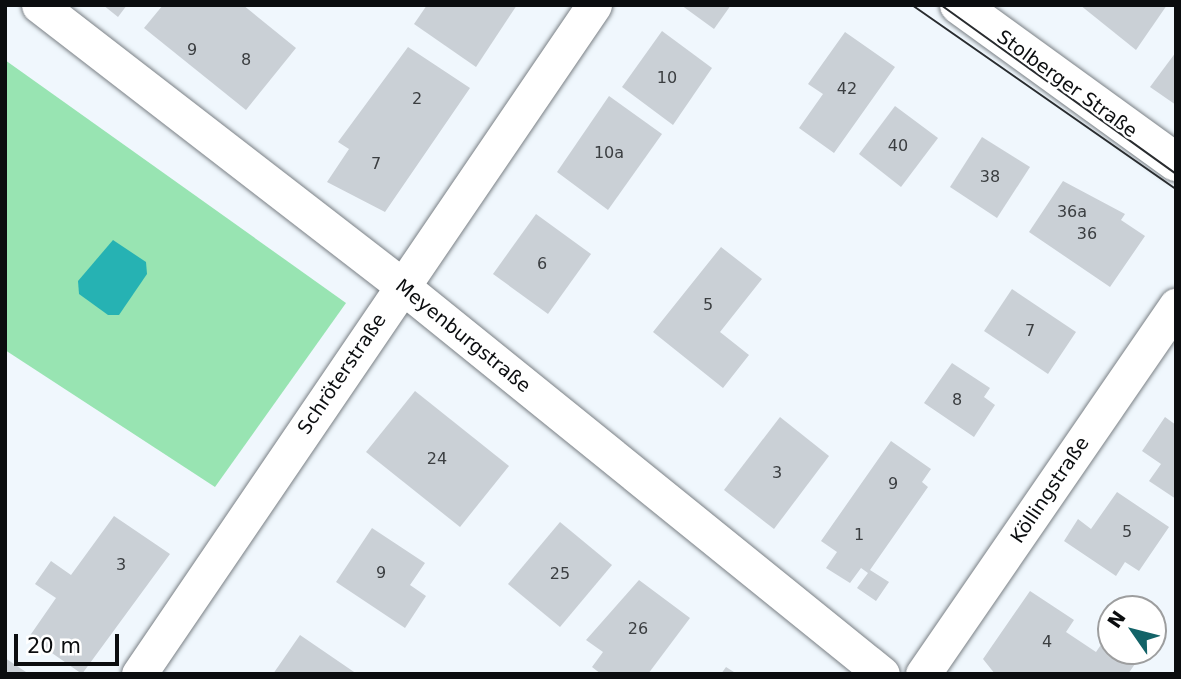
<!DOCTYPE html>
<html>
<head>
<meta charset="utf-8">
<style>
	body { margin:0 }
	#map { position:relative; width:1181px; height:679px; overflow:hidden; background:#f0f7fd; font-family:"DejaVu Sans",sans-serif }
	div>[style] { position:absolute }
	.green>* { inset:0; background:#98e4b2 }
	.water>* { inset:0; background:#26b2b3 }
	.building>* { inset:0; background:#cad0d6 }
	.roads { filter:drop-shadow(0 0 2px #7a8085) drop-shadow(0 0 2px #7a8085) }
	.street>* { height:35px; margin:-17.5px; padding:0 17.5px; transform-origin:17.5px; border-radius:17.5px; background:#fff }
	.secondary>* { height:38px; margin:-19px; padding:0 19px; transform-origin:19px; border-radius:19px; background:#fff }
	.tram>* { height:2px; margin:-1px; padding:0 1px; transform-origin:1px; border-radius:1px; background:#292c2f }
	span { translate:-50% -50%; white-space:nowrap; text-align:center; line-height:1.15; -webkit-text-stroke:5px #fff; paint-order:stroke }
	.number-label { font-size:16px; color:#3b3e41 }
	.number-label span { -webkit-text-stroke-width:0 }
	.street-label { font-size:19px; color:#0b0d0f }
	.frame { position:absolute; inset:0; border:7px solid #0b0d0f; pointer-events:none }
	.north { position:absolute; left:1097px; top:595px; width:70px; height:70px; box-sizing:border-box; background:#fff; border:2px solid #9d9e9f; border-radius:50%; rotate:305deg; font-size:19px; font-weight:700; line-height:28px; text-align:center; color:#0b0d0f }
	.north::after { content:''; display:block; margin:auto; width:24px; height:32px; background:#136368; clip-path:polygon(50% 0,100% 100%,50% 72%,0 100%) }
	.scale { position:absolute; left:14px; top:634px; width:105px; height:32px; box-sizing:border-box; border:4px solid #0b0d0f; border-top:0; padding-left:9px; font-size:21px; line-height:24px; white-space:nowrap; color:#0b0d0f; -webkit-text-stroke:5px #fff; paint-order:stroke }
</style>
</head>
<body>
<div id="map">
	<div class="green">
		<div style="clip-path:polygon(5px 60px,346px 303px,215px 487px,5px 350px)"></div>
	</div>
	<div class="water">
		<div style="clip-path:polygon(113px 240px,146px 262px,147px 274px,119px 315px,108px 315px,79px 294px,78px 281px)"></div>
	</div>
	<div class="building">
		<div style="clip-path:polygon(103px 5px,127px 5px,118px 17px)"></div>
		<div style="clip-path:polygon(163px 5px,243px 5px,296px 48px,246px 110px,144px 28px)"></div>
		<div style="clip-path:polygon(427px 5px,517px 5px,476px 67px,414px 24px)"></div>
		<div style="clip-path:polygon(681px 5px,731px 5px,714px 29px)"></div>
		<div style="clip-path:polygon(1080px 5px,1167px 5px,1136px 50px)"></div>
		<div style="clip-path:polygon(662px 31px,712px 68px,673px 125px,622px 87px)"></div>
		<div style="clip-path:polygon(845px 32px,895px 67px,834px 153px,799px 128px,823px 94px,808px 84px)"></div>
		<div style="clip-path:polygon(408px 47px,470px 88px,385px 212px,327px 182px,349px 149px,338px 142px)"></div>
		<div style="clip-path:polygon(1176px 52px,1176px 105px,1150px 87px)"></div>
		<div style="clip-path:polygon(609px 96px,662px 134px,608px 210px,557px 172px)"></div>
		<div style="clip-path:polygon(895px 106px,938px 138px,901px 187px,859px 154px)"></div>
		<div style="clip-path:polygon(982px 137px,1030px 167px,997px 218px,950px 187px)"></div>
		<div style="clip-path:polygon(1063px 181px,1125px 214px,1121px 220px,1145px 236px,1110px 287px,1029px 232px)"></div>
		<div style="clip-path:polygon(536px 214px,591px 254px,548px 314px,493px 274px)"></div>
		<div style="clip-path:polygon(721px 247px,762px 279px,720px 332px,749px 355px,723px 388px,653px 332px)"></div>
		<div style="clip-path:polygon(1012px 289px,1076px 332px,1048px 374px,984px 331px)"></div>
		<div style="clip-path:polygon(952px 363px,990px 388px,984px 397px,995px 405px,974px 437px,924px 403px)"></div>
		<div style="clip-path:polygon(415px 391px,509px 466px,460px 527px,366px 452px)"></div>
		<div style="clip-path:polygon(780px 417px,829px 456px,774px 529px,724px 490px)"></div>
		<div style="clip-path:polygon(1165px 417px,1176px 425px,1176px 499px,1149px 481px,1161px 464px,1142px 451px)"></div>
		<div style="clip-path:polygon(891px 441px,931px 469px,922px 482px,928px 487px,870px 570px,889px 582px,876px 601px,857px 588px,868px 573px,861px 568px,850px 583px,826px 568px,837px 552px,821px 541px)"></div>
		<div style="clip-path:polygon(1117px 492px,1169px 527px,1139px 571px,1125px 562px,1116px 576px,1064px 541px,1078px 519px,1091px 529px)"></div>
		<div style="clip-path:polygon(114px 516px,170px 554px,82px 674px,29px 637px,56px 598px,35px 584px,51px 561px,71px 575px)"></div>
		<div style="clip-path:polygon(560px 522px,612px 565px,560px 627px,508px 584px)"></div>
		<div style="clip-path:polygon(372px 528px,425px 563px,410px 585px,426px 596px,405px 628px,336px 582px)"></div>
		<div style="clip-path:polygon(639px 580px,690px 618px,648px 674px,601px 674px,592px 667px,603px 652px,586px 640px)"></div>
		<div style="clip-path:polygon(1030px 591px,1074px 620px,1066px 632px,1096px 652px,1111px 630px,1111px 651px,1144px 651px,1128px 674px,995px 674px,983px 659px)"></div>
		<div style="clip-path:polygon(300px 635px,357px 674px,273px 674px)"></div>
		<div style="clip-path:polygon(5px 658px,29px 674px,5px 674px)"></div>
		<div style="clip-path:polygon(726px 667px,737px 674px,721px 674px)"></div>
	</div>
	<div class="roads">
		<div class="street">
			<div style="left:39px;top:5px;width:459px;rotate:37.7deg"></div>
			<div style="left:402px;top:286px;width:617px;rotate:38.95deg"></div>
			<div style="left:139px;top:674px;width:809px;rotate:-55.78deg"></div>
			<div style="left:923px;top:674px;width:447px;rotate:-55.5deg"></div>
		</div>
		<div class="secondary">
			<div style="left:959px;top:5px;width:268px;rotate:35.9deg"></div>
		</div>
	</div>
	<div class="tram">
		<div style="left:912px;top:5px;width:322px;rotate:34.9deg"></div>
		<div style="left:941px;top:5px;width:289px;rotate:35.7deg"></div>
	</div>
	<div class="number-label">
		<span style="left:192px;top:50px">9</span>
		<span style="left:246px;top:60px">8</span>
		<span style="left:667px;top:78px">10</span>
		<span style="left:847px;top:89px">42</span>
		<span style="left:417px;top:99px">2</span>
		<span style="left:898px;top:146px">40</span>
		<span style="left:609px;top:153px">10a</span>
		<span style="left:376px;top:164px">7</span>
		<span style="left:990px;top:177px">38</span>
		<span style="left:1072px;top:212px">36a</span>
		<span style="left:1087px;top:234px">36</span>
		<span style="left:542px;top:264px">6</span>
		<span style="left:708px;top:305px">5</span>
		<span style="left:1030px;top:331px">7</span>
		<span style="left:957px;top:400px">8</span>
		<span style="left:437px;top:459px">24</span>
		<span style="left:777px;top:473px">3</span>
		<span style="left:893px;top:484px">9</span>
		<span style="left:1127px;top:532px">5</span>
		<span style="left:859px;top:535px">1</span>
		<span style="left:121px;top:565px">3</span>
		<span style="left:381px;top:573px">9</span>
		<span style="left:560px;top:574px">25</span>
		<span style="left:638px;top:629px">26</span>
		<span style="left:1047px;top:642px">4</span>
	</div>
	<div class="street-label">
		<span style="left:1067px;top:84px;rotate:36deg">Stolberger Straße</span>
		<span style="left:463px;top:336px;rotate:39deg">Meyenburgstraße</span>
		<span style="left:342px;top:374px;rotate:-56deg">Schröterstraße</span>
		<span style="left:1050px;top:490px;rotate:-56deg">Köllingstraße</span>
	</div>
	<div class="frame"></div>
	<div class="north">N</div>
	<div class="scale">20 m</div>
</div>
</body>
</html>
